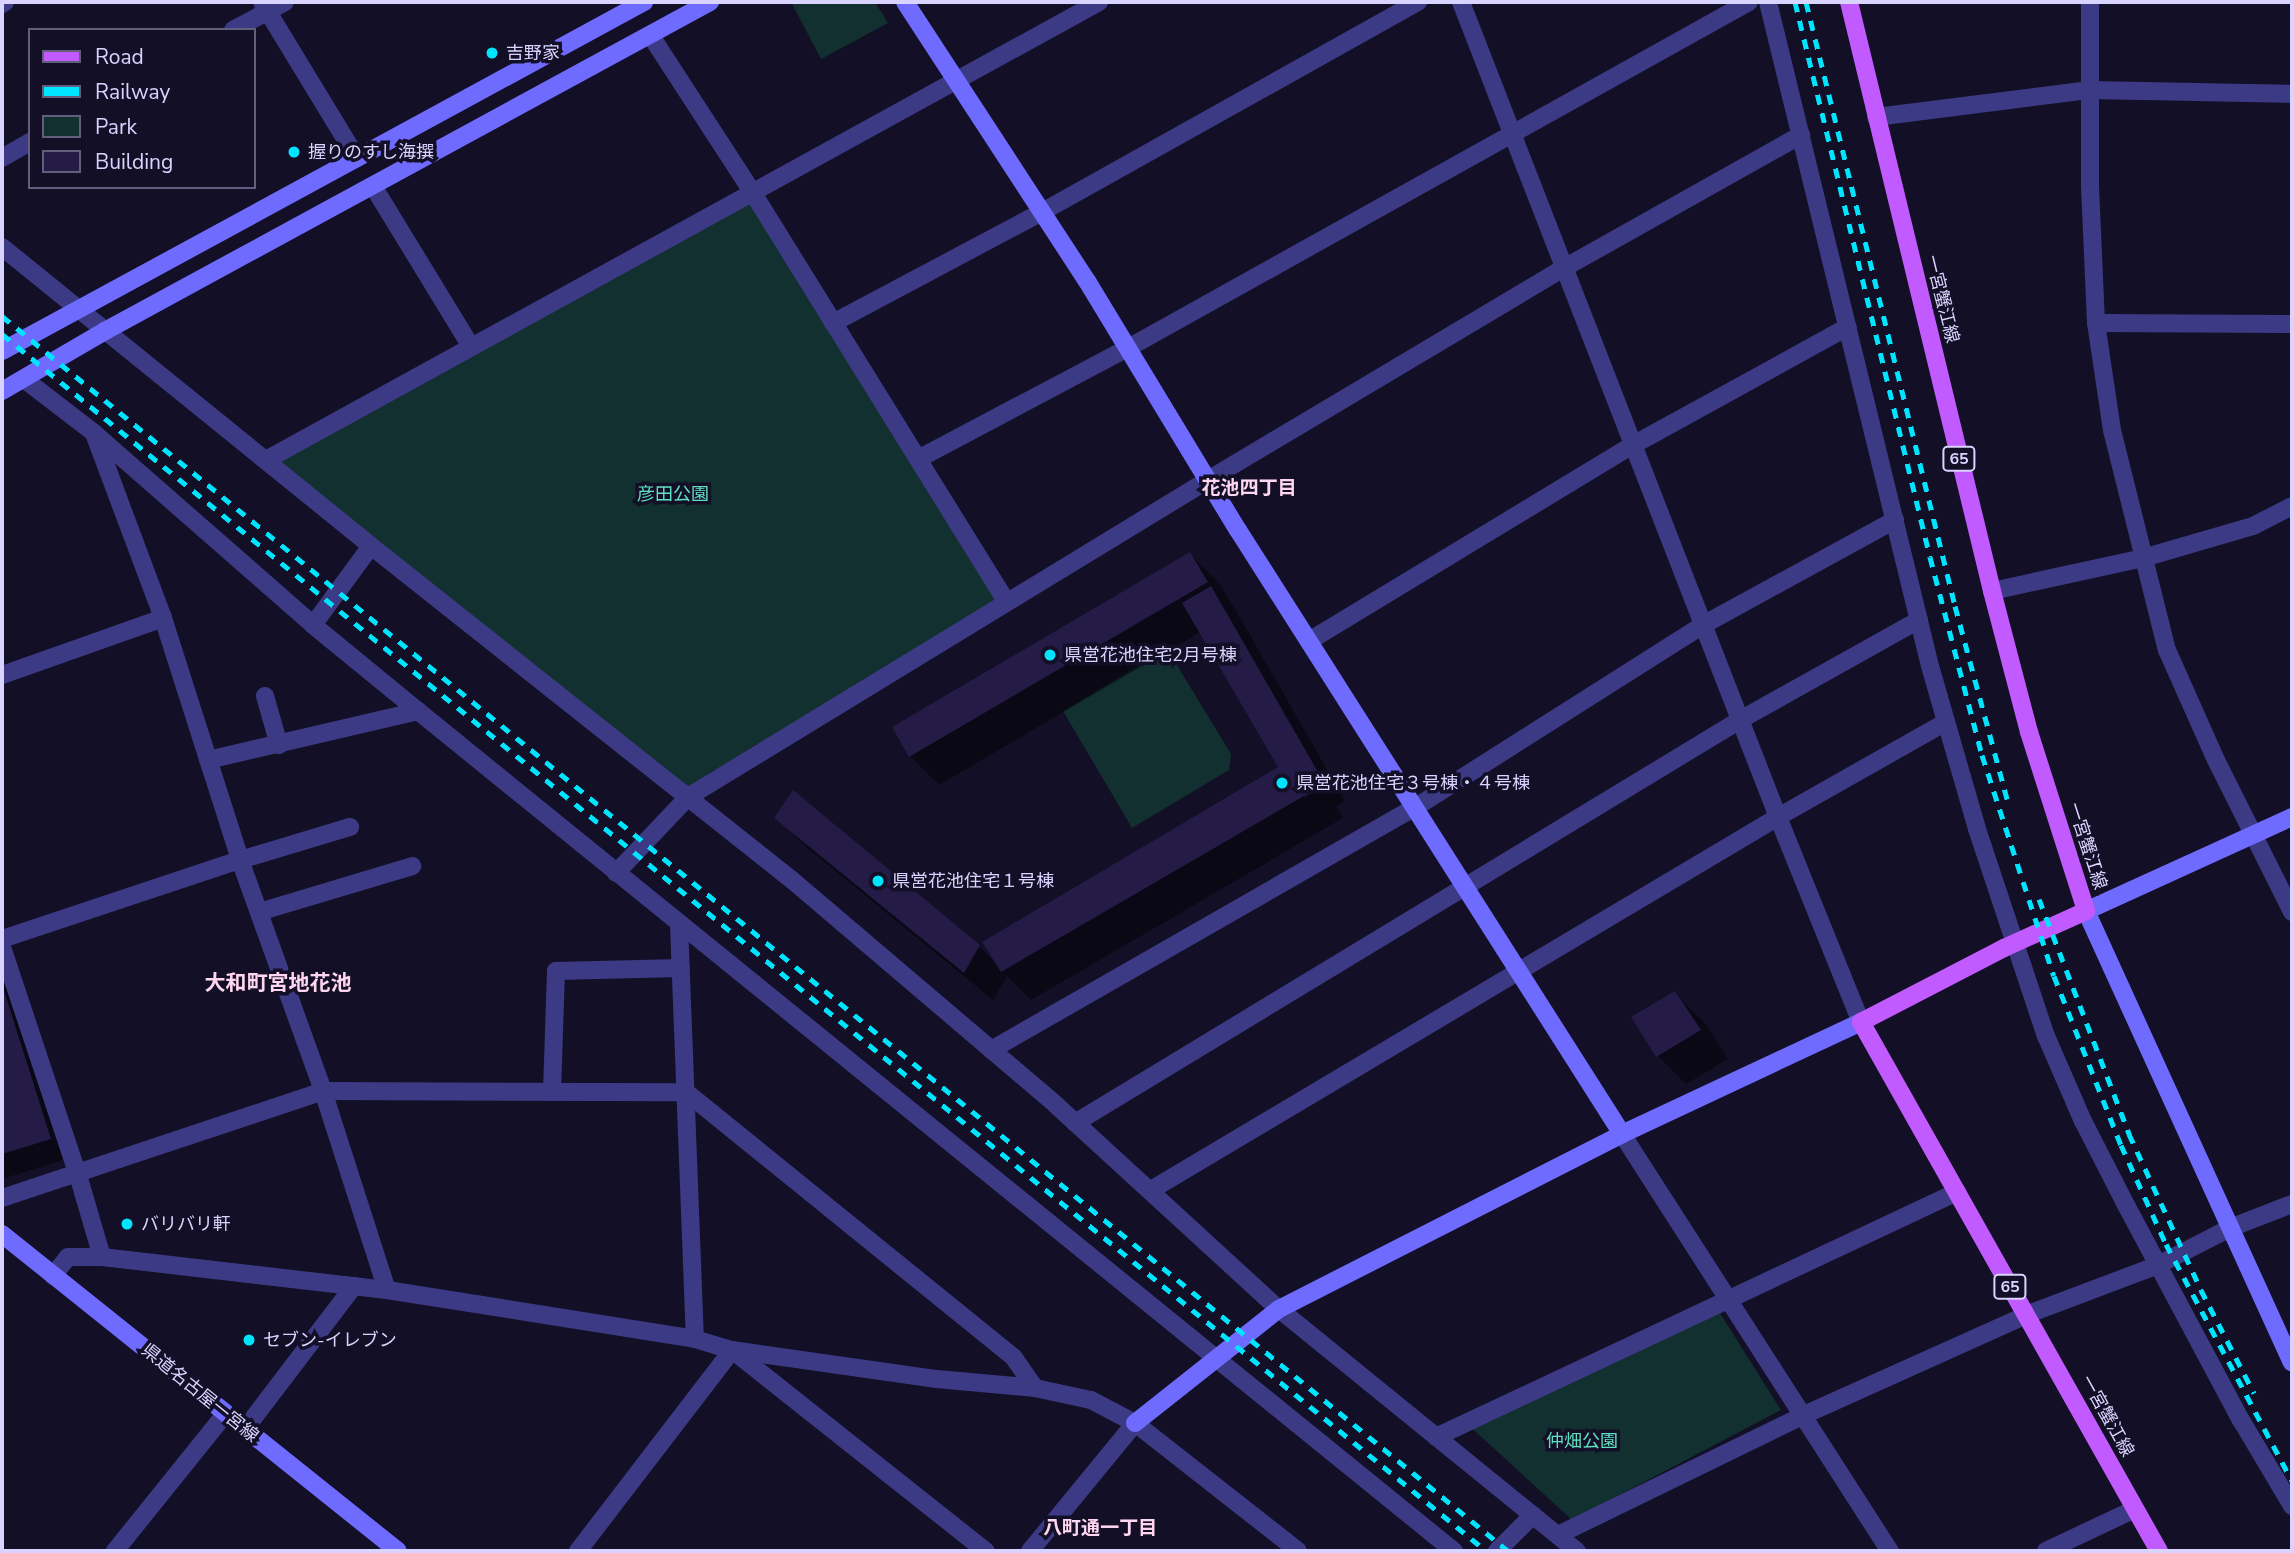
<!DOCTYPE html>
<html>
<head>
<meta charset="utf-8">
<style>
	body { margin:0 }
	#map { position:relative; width:2294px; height:1553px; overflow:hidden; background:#130f26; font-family:"Nunito Sans","Noto Sans JP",sans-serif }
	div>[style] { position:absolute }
	.green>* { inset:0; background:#12302f }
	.shadow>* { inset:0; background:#0007 }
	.building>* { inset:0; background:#241b47 }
	.street>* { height:18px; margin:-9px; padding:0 9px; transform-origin:9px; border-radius:9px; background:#3d3a85 }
	.secondary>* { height:18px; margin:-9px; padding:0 9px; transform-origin:9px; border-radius:9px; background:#6f6bff }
	.primary>* { height:18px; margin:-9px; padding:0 9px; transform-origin:9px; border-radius:9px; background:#c25bff }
	.rail>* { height:5px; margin-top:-2.5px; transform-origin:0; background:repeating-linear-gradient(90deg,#00e5ff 0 10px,transparent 0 19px) }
	.dots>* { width:19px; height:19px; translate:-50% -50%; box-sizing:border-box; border:4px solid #130f26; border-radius:50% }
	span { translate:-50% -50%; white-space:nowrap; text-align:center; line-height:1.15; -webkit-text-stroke:7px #130f26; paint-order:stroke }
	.shield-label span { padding:2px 5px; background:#130f26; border:2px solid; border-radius:5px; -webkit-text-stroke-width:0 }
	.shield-label { font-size:16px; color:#d9d4ff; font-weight:700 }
	.poi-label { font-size:18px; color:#d9d4ff }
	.left { translate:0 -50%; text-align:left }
	.street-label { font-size:18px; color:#d9d4ff }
	.park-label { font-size:18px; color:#5fe0c0 }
	.neighbourhood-label { font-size:19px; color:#ffd6f0; font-weight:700 }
	.quarter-label { font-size:21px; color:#ffd6f0; font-weight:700 }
	.frame { position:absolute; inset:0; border:4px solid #d9d4ff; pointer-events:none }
	.legend { position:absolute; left:28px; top:28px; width:228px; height:161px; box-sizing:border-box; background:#130f26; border:2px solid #625e7d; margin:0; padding:9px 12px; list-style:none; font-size:21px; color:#d9d4ff }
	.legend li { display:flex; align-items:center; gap:14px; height:35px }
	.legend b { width:35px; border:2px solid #625e7d }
</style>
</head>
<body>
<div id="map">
	<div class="green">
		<div style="clip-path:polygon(791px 2px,875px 2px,888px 23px,821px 59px)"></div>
		<div style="clip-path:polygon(749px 200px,1002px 601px,752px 747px,729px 764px,712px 771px,691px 787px,684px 787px,276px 460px)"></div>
		<div style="clip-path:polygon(1156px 655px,1172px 657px,1231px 754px,1229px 770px,1132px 828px,1063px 711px)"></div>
		<div style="clip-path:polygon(1718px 1310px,1781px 1410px,1572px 1520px,1465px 1422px)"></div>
	</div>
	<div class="shadow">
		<div style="clip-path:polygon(evenodd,1190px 554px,1219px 583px,1239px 616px,1345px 801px,1336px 806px,1343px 818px,1031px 1000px,1007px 976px,993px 1000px,805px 846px,776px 818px,979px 946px,994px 961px,1280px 767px,1200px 632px,939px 785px,910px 756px,1190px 554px,1323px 783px,1325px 786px,1304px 798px,1304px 794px,1323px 783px)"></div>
		<div style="clip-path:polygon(2px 976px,16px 990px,69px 1158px,2px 1179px)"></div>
		<div style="clip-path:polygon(1675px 994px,1704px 1022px,1728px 1059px,1686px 1084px,1658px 1056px)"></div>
	</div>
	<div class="building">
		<div style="clip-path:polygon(1190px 552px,1208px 582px,909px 757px,892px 727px)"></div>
		<div style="clip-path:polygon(1211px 586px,1318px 772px,1309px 777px,1316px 789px,1001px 972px,982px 942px,1278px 767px,1182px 603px)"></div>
		<div style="clip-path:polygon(793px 790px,980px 945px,964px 973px,774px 818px)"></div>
		<div style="clip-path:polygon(2px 984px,51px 1139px,2px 1154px)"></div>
		<div style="clip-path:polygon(1675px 991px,1701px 1030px,1656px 1057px,1631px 1017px)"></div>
	</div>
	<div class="street">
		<div style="left:262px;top:2px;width:183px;rotate:58.7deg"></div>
		<div style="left:1461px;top:2px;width:874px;rotate:68.75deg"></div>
		<div style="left:1778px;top:817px;width:221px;rotate:68deg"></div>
		<div style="left:1768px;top:2px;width:683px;rotate:76.29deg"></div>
		<div style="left:1930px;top:666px;width:170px;rotate:73.9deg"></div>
		<div style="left:1977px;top:829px;width:218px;rotate:71.6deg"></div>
		<div style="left:2046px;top:1036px;width:93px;rotate:66.5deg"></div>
		<div style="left:2083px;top:1121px;width:94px;rotate:62.9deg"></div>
		<div style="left:2126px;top:1205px;width:244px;rotate:61.9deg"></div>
		<div style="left:2241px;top:1420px;width:100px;rotate:59.3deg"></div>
		<div style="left:2090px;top:2px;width:184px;rotate:90deg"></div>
		<div style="left:2090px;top:186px;width:137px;rotate:87.5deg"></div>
		<div style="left:2096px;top:323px;width:108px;rotate:81.5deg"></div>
		<div style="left:2112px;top:430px;width:227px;rotate:76deg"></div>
		<div style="left:2167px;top:650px;width:120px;rotate:66deg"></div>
		<div style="left:2216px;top:760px;width:170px;rotate:63.4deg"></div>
		<div style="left:2px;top:4px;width:4px;rotate:-34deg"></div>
		<div style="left:233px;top:30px;width:59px;rotate:-28.3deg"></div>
		<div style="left:651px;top:36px;width:187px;rotate:57deg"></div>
		<div style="left:753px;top:193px;width:481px;rotate:58.2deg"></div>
		<div style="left:1876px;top:117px;width:216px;rotate:-7.2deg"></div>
		<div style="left:2090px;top:90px;width:202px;rotate:1.1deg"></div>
		<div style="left:2px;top:158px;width:32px;rotate:-30deg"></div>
		<div style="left:373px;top:186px;width:186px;rotate:58.6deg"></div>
		<div style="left:2px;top:247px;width:475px;rotate:39deg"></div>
		<div style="left:371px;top:546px;width:537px;rotate:38.43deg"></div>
		<div style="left:792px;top:880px;width:347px;rotate:40.4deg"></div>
		<div style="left:1056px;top:1105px;width:302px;rotate:42.5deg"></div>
		<div style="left:1279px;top:1309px;width:384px;rotate:39.1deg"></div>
		<div style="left:833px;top:323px;width:237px;rotate:-28deg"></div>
		<div style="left:1042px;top:212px;width:431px;rotate:-29.2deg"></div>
		<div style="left:2096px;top:323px;width:196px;rotate:0.3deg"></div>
		<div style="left:24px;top:379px;width:88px;rotate:37.6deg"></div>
		<div style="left:94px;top:433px;width:291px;rotate:41.2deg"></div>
		<div style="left:313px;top:625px;width:136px;rotate:39.3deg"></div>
		<div style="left:418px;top:711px;width:1334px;rotate:39.04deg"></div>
		<div style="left:95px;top:436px;width:194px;rotate:69.5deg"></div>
		<div style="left:163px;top:618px;width:254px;rotate:72.3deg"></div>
		<div style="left:240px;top:860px;width:245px;rotate:70.2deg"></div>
		<div style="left:323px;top:1091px;width:209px;rotate:72.2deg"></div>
		<div style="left:918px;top:459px;width:238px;rotate:-27.9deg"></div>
		<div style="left:1128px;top:348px;width:711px;rotate:-29.13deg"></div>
		<div style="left:266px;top:460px;width:951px;rotate:-28.8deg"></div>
		<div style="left:1992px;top:591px;width:155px;rotate:-12.3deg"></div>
		<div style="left:2143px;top:558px;width:115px;rotate:-16.2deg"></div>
		<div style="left:2253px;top:526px;width:44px;rotate:-27.1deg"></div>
		<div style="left:313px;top:625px;width:98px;rotate:-53.7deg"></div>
		<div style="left:1309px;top:641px;width:379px;rotate:-31.2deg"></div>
		<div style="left:1633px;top:445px;width:245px;rotate:-28.8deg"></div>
		<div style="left:2px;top:675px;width:171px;rotate:-19.5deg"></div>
		<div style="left:265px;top:696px;width:51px;rotate:74.1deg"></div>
		<div style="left:208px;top:760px;width:216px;rotate:-13.1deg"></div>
		<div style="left:616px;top:873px;width:105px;rotate:-46.5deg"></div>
		<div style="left:688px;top:797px;width:609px;rotate:-31.37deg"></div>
		<div style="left:1208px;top:480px;width:414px;rotate:-30.8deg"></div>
		<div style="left:1564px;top:268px;width:272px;rotate:-29.3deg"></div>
		<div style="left:259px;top:912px;width:160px;rotate:-16.7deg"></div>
		<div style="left:679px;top:925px;width:414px;rotate:87.8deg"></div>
		<div style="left:2px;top:939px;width:251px;rotate:-18.4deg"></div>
		<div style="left:240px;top:860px;width:115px;rotate:-16.7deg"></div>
		<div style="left:2px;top:947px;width:240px;rotate:71.6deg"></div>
		<div style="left:78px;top:1175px;width:85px;rotate:73.7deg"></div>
		<div style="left:991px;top:1050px;width:490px;rotate:-29.8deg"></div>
		<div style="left:1416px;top:807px;width:340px;rotate:-32.4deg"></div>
		<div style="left:1703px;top:625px;width:219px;rotate:-28.7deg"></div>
		<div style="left:552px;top:1092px;width:121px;rotate:-88.1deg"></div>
		<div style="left:556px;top:971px;width:125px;rotate:-1.4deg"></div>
		<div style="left:1075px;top:1123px;width:778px;rotate:-31.22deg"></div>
		<div style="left:1740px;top:720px;width:205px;rotate:-29.2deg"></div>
		<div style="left:1622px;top:1134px;width:496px;rotate:57.3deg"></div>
		<div style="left:1151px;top:1190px;width:730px;rotate:-30.75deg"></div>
		<div style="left:1778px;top:817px;width:193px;rotate:-29.5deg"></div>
		<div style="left:2px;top:1198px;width:338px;rotate:-18.4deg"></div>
		<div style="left:323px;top:1091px;width:363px;rotate:0.2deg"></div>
		<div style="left:686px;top:1092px;width:422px;rotate:39deg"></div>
		<div style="left:1014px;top:1358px;width:37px;rotate:55deg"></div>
		<div style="left:53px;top:1276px;width:24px;rotate:-52deg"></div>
		<div style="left:68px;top:1257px;width:34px"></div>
		<div style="left:102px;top:1257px;width:287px;rotate:6.6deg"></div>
		<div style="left:387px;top:1290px;width:312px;rotate:9deg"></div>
		<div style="left:695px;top:1339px;width:39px;rotate:17deg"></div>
		<div style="left:732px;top:1350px;width:207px;rotate:8.1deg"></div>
		<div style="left:937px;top:1379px;width:98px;rotate:5.2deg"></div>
		<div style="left:1035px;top:1388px;width:57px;rotate:12.1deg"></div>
		<div style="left:1091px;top:1400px;width:50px;rotate:27.6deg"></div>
		<div style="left:1135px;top:1423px;width:207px;rotate:38.1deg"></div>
		<div style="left:732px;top:1350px;width:324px;rotate:38.4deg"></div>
		<div style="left:245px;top:1429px;width:180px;rotate:-52.7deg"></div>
		<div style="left:1436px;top:1437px;width:576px;rotate:-25.19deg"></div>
		<div style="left:1558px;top:1535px;width:274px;rotate:-26deg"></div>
		<div style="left:1804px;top:1415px;width:243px;rotate:-24.2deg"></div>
		<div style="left:2026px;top:1315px;width:141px;rotate:-20.7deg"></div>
		<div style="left:2158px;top:1265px;width:81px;rotate:-27.2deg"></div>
		<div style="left:2230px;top:1228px;width:66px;rotate:-21.2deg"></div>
		<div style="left:115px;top:1551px;width:176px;rotate:-51.2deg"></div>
		<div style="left:578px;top:1551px;width:253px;rotate:-52.5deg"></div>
		<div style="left:1030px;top:1551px;width:166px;rotate:-50.6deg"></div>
		<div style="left:1497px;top:1551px;width:51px;rotate:-45deg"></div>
		<div style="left:2046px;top:1551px;width:98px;rotate:-25.3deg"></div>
	</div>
	<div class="secondary">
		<div style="left:905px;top:2px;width:333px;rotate:56.9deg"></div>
		<div style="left:1087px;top:281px;width:291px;rotate:58.8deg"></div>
		<div style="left:1238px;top:530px;width:716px;rotate:57.55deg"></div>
		<div style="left:2px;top:351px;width:731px;rotate:-28.53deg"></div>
		<div style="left:2px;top:391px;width:119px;rotate:-30.2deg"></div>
		<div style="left:105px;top:331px;width:689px;rotate:-28.54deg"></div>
		<div style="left:2292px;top:817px;width:226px;rotate:155.5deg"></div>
		<div style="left:2086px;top:911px;width:496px;rotate:65.5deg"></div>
		<div style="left:2px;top:1234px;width:507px;rotate:38.68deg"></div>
		<div style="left:1135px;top:1423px;width:184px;rotate:-38.4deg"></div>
		<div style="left:1279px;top:1309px;width:385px;rotate:-27deg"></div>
		<div style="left:1622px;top:1134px;width:264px;rotate:-25.1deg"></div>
	</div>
	<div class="primary">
		<div style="left:1849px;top:2px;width:606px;rotate:76.35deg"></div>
		<div style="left:1992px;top:591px;width:146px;rotate:75.3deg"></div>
		<div style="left:2029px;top:732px;width:188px;rotate:72.3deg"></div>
		<div style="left:2086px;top:911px;width:90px;rotate:155.7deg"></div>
		<div style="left:2004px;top:948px;width:161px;rotate:152.6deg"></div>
		<div style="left:1861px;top:1022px;width:607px;rotate:60.61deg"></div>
	</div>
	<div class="rail">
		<div style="left:1795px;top:2px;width:571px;rotate:76.33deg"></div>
		<div style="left:1930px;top:557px;width:205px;rotate:75.3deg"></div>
		<div style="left:1982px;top:755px;width:232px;rotate:72deg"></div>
		<div style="left:2054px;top:976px;width:182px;rotate:68.4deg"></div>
		<div style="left:2121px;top:1145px;width:109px;rotate:65.6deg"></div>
		<div style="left:2166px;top:1244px;width:268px;rotate:62deg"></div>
		<div style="left:1806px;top:2px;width:622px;rotate:76.14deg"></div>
		<div style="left:1955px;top:606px;width:207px;rotate:74.9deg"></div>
		<div style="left:2px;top:316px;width:1948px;rotate:39.35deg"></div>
		<div style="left:2px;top:334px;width:1919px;rotate:39.35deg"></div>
		<div style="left:2039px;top:899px;width:252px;rotate:69deg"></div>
		<div style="left:2129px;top:1134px;width:172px;rotate:65.2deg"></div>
		<div style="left:2201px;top:1290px;width:116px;rotate:62.8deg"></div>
	</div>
	<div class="dots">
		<div style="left:492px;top:53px;background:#00e5ff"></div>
		<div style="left:294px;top:152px;background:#00e5ff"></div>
		<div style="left:1050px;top:655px;background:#00e5ff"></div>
		<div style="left:1282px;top:783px;background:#00e5ff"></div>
		<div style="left:878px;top:881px;background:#00e5ff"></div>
		<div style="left:127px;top:1224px;background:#00e5ff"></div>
		<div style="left:249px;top:1340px;background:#00e5ff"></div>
	</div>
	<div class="shield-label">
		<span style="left:1959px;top:459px">65</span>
		<span style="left:2010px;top:1287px">65</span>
	</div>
	<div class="poi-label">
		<span class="left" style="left:506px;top:53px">吉野家</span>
		<span class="left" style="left:308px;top:152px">握りのすし海撰</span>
		<span class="left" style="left:1064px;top:655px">県営花池住宅2月号棟</span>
		<span class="left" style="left:1296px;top:783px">県営花池住宅３号棟・４号棟</span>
		<span class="left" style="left:892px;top:881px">県営花池住宅１号棟</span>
		<span class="left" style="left:141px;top:1224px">バリバリ軒</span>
		<span class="left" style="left:263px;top:1340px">セブン-イレブン</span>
	</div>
	<div class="street-label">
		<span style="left:1942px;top:299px;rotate:76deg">一宮蟹江線</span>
		<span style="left:2087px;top:846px;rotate:72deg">一宮蟹江線</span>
		<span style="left:200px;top:1393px;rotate:39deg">県道名古屋一宮線</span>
		<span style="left:2107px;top:1416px;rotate:61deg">一宮蟹江線</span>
	</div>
	<div class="park-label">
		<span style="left:673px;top:494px">彦田公園</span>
		<span style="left:1582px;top:1441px">仲畑公園</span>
	</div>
	<div class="neighbourhood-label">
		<span style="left:1249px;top:489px">花池四丁目</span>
		<span style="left:1100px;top:1529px">八町通一丁目</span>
	</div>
	<div class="quarter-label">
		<span style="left:278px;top:983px">大和町宮地花池</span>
	</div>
	<div class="frame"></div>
	<ul class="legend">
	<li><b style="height:9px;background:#c25bff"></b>Road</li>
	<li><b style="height:9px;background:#00e5ff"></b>Railway</li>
	<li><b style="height:19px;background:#12302f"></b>Park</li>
	<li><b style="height:19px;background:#241b47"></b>Building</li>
	</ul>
</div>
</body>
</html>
